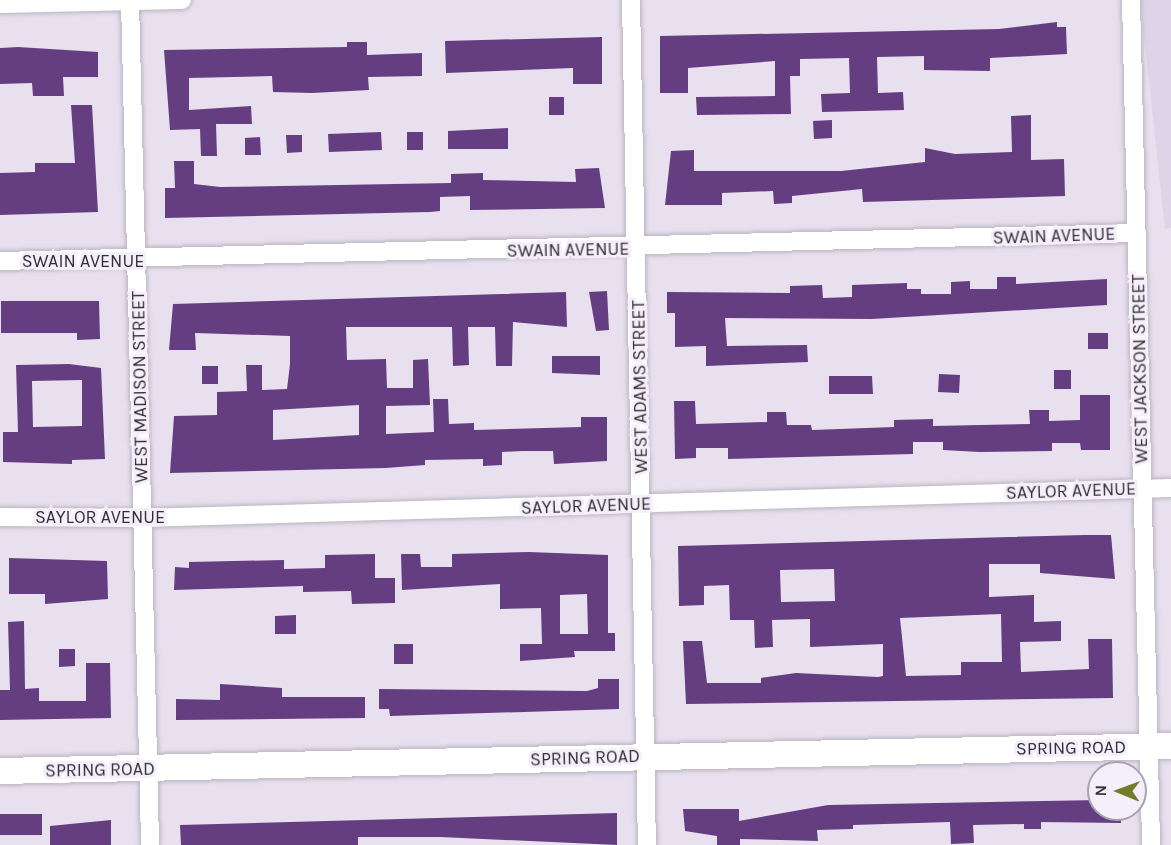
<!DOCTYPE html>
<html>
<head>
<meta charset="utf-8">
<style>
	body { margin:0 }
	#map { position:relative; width:1171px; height:845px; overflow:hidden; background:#e8e0ee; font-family:Karla,sans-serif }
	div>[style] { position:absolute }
	.built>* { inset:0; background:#ded4e8 }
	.building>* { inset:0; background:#653e82 }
	.roads { filter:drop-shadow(0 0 2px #bab3c0) drop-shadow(0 0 2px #bab3c0) }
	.street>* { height:18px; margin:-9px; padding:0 9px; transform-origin:9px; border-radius:9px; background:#fff }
	.secondary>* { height:26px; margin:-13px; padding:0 13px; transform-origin:13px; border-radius:13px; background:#fff }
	span { translate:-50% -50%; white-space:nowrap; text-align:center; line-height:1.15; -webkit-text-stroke:6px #f5eefb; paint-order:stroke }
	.street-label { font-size:18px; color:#323035 }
	.north { position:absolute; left:1087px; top:761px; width:60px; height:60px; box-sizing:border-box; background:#f5eefb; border:2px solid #a7a2ac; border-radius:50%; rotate:271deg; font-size:16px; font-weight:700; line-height:24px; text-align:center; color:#323035 }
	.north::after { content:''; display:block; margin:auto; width:21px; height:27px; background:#737c27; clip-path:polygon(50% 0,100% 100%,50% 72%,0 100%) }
</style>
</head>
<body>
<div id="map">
	<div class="built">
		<div style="clip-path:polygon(1140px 0,1171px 0,1171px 228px,1165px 229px)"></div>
	</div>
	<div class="building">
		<div style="clip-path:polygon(1057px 22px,1057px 27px,1066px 27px,1067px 54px,990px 58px,990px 71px,924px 70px,924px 56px,877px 57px,878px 93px,903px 92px,904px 110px,822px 112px,821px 94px,850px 93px,849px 58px,800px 59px,800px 76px,790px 76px,791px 114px,697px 115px,696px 97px,775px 96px,775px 61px,688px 68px,688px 93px,660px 93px,660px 36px,999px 29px)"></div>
		<div style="clip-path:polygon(602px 37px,602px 84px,573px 84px,573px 68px,446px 73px,445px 41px)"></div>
		<div style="clip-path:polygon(347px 42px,367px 42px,367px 55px,422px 53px,422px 76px,368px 77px,369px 90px,312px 93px,273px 92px,272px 76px,189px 78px,189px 110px,251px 106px,252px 124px,216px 124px,217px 156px,201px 156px,200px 129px,170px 130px,164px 50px,347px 47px)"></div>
		<div style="clip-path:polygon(18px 47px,98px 52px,98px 77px,63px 77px,64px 96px,33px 96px,32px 83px,0 84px,0 48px)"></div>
		<div style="clip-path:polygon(549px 97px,564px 97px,564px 115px,549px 115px)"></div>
		<div style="clip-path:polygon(71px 105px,92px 105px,98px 212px,0 215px,0 173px,35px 172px,35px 163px,75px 163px)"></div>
		<div style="clip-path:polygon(1031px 115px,1031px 160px,1064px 159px,1065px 196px,863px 202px,862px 189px,792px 196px,792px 203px,774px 204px,773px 191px,722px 193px,722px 205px,665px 205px,671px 151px,694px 150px,694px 171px,841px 171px,925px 162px,925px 148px,955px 154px,1012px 152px,1011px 116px)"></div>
		<div style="clip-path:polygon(832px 120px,832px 138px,814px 139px,813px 121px)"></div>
		<div style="clip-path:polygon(508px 128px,508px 149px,448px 149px,448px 131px)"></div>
		<div style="clip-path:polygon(381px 132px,382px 150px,329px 152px,328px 134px)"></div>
		<div style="clip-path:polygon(407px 132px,423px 132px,423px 150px,407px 150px)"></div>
		<div style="clip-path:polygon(286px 135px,302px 135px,302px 152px,287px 153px)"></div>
		<div style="clip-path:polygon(260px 137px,261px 155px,245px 155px,245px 138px)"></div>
		<div style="clip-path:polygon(174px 161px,194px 161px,194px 184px,220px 187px,451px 183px,451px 174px,483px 173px,483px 180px,576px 182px,575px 169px,599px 168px,605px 208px,470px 210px,470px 196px,440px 197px,440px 211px,430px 212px,165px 218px,165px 188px,175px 188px)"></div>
		<div style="clip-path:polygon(997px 277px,1016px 277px,1016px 284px,1107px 279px,1107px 305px,872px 319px,725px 318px,727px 346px,807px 345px,808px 362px,706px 366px,706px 346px,675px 347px,675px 313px,667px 313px,667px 292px,790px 293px,790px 286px,822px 285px,823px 298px,852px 297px,852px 285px,907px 283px,907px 289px,921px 289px,921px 294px,951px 294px,951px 282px,970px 281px,970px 289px,997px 289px)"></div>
		<div style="clip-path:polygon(607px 291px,609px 330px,596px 331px,589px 292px)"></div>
		<div style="clip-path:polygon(evenodd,566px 292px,567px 327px,513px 322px,512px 366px,496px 366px,495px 327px,468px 327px,469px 365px,453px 366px,452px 327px,346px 327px,347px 360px,386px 359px,387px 388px,413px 388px,413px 360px,428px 359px,430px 405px,386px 406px,386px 434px,434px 432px,433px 399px,448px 399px,449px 424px,474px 423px,474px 430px,581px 427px,581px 417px,607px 417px,607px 461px,554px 464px,553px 451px,522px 451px,502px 452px,502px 465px,483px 466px,483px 459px,425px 460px,425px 465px,386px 468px,170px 473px,174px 416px,217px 415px,217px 392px,247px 391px,246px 365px,262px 365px,262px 390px,287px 389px,290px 364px,290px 336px,195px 333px,196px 350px,169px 350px,173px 304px,566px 292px,359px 405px,359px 435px,273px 440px,273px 410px,359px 405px)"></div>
		<div style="clip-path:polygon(1px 301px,99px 301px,100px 339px,77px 340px,77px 333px,1px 333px)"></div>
		<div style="clip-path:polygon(1088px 333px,1108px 333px,1108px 349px,1088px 349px)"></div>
		<div style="clip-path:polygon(552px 356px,600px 356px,600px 375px,552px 373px)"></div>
		<div style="clip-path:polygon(evenodd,69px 364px,101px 368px,105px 459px,72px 460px,72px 464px,3px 462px,3px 432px,18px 432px,16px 365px,69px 364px,82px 380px,82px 426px,33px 427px,32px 381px,82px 380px)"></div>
		<div style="clip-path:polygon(202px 366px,218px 366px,218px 384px,202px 384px)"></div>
		<div style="clip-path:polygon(1054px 370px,1071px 370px,1071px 389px,1054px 389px)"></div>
		<div style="clip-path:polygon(939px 374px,960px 375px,959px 393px,938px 392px)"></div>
		<div style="clip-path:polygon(829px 376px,872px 376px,873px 394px,829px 394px)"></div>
		<div style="clip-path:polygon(1080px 395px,1110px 395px,1110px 450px,1081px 450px,1080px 443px,1052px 443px,1052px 451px,979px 452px,943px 450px,943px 442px,913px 442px,913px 454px,728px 459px,728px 448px,696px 448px,696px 458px,675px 459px,674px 401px,695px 401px,696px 424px,767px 422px,767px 412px,786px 412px,787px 425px,811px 425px,812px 430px,894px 427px,894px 420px,933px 419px,933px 426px,1030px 424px,1029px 410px,1049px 410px,1049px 421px,1080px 420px)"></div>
		<div style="clip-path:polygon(evenodd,1085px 535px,1111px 535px,1115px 579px,1040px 573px,1040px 564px,989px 564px,989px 597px,1034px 595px,1034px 622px,1061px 621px,1061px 641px,1020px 642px,1021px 672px,1089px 669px,1088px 639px,1112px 639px,1113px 698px,686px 704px,683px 641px,702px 641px,707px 683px,761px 683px,761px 678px,796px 673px,878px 677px,883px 676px,883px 644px,810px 647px,810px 619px,772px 620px,773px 647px,755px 648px,754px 620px,730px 620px,729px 585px,704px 586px,704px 605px,679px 606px,678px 546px,1085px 535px,834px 569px,835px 601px,781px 602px,780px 570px,834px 569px,1085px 535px,1001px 614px,1002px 662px,961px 662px,961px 675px,906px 676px,900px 618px,1001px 614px)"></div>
		<div style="clip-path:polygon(evenodd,529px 552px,608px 555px,608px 633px,615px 633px,615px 651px,574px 651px,575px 657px,520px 661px,520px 644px,542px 644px,541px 608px,500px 609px,500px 584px,402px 590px,401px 554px,420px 554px,421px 567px,452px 567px,452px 554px,529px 552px,587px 594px,588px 634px,560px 634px,560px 595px,587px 594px)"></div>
		<div style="clip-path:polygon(375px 554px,375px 578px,395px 578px,395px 603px,352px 604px,351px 591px,303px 592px,303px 586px,174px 590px,175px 567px,189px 568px,189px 562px,284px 560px,284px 569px,325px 568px,325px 555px)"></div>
		<div style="clip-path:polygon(9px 558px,107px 561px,108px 599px,45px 604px,45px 594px,9px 594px)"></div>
		<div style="clip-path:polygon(296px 615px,296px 634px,275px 634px,275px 616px)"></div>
		<div style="clip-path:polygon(24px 621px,25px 689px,39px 688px,39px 701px,86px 701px,86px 663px,110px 663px,111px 718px,0 720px,0 690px,10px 690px,8px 622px)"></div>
		<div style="clip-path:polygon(394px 644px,413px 644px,413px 664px,394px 664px)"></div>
		<div style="clip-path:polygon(59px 649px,75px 649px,75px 666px,59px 667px)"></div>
		<div style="clip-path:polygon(598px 679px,619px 679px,619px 709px,390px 716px,389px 709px,379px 709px,379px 689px,587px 691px,598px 688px)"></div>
		<div style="clip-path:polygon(220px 684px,282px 688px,282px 697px,365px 697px,365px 718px,176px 720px,176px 699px,220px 700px)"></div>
		<div style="clip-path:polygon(1099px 800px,1099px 809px,1120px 809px,1121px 823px,1041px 822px,1041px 829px,1024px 829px,1024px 824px,973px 825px,974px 843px,951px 844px,950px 822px,853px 825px,853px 829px,817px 830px,818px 841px,740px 839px,740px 845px,717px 845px,717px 836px,685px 831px,683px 809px,739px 809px,739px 821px,828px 805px)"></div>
		<div style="clip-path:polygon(617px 813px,617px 845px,440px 837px,358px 837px,358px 845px,181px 845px,180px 825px)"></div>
		<div style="clip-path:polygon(0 814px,42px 814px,42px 835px,0 835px)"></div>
		<div style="clip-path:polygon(111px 820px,111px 845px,50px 845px,50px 826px)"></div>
	</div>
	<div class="roads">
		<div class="street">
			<div style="left:130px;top:0;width:845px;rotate:88.64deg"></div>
			<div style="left:631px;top:0;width:845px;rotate:88.92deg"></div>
			<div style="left:1131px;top:0;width:845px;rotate:88.64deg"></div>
			<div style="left:0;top:4px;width:182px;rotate:-1.3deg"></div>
			<div style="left:0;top:261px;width:1137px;rotate:-1.41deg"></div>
			<div style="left:0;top:517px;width:143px;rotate:0.4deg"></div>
			<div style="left:143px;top:518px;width:1028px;rotate:-1.67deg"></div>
		</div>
		<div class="secondary">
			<div style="left:0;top:771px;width:1171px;rotate:-1.22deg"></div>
		</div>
	</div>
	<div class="street-label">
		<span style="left:1054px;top:236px;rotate:-2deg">SWAIN AVENUE</span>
		<span style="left:568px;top:250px;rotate:-1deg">SWAIN AVENUE</span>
		<span style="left:83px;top:261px">SWAIN AVENUE</span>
		<span style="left:1140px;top:369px;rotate:-91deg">WEST JACKSON STREET</span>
		<span style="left:140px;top:387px;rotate:-91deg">WEST MADISON STREET</span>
		<span style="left:640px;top:387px;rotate:-91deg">WEST ADAMS STREET</span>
		<span style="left:1071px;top:491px;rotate:-2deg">SAYLOR AVENUE</span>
		<span style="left:586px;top:506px;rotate:-2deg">SAYLOR AVENUE</span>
		<span style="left:100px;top:517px">SAYLOR AVENUE</span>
		<span style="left:1071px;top:748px;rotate:-1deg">SPRING ROAD</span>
		<span style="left:585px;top:758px;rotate:-2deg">SPRING ROAD</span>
		<span style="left:100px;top:770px;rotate:-1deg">SPRING ROAD</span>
	</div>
	<div class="north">N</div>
</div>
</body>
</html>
